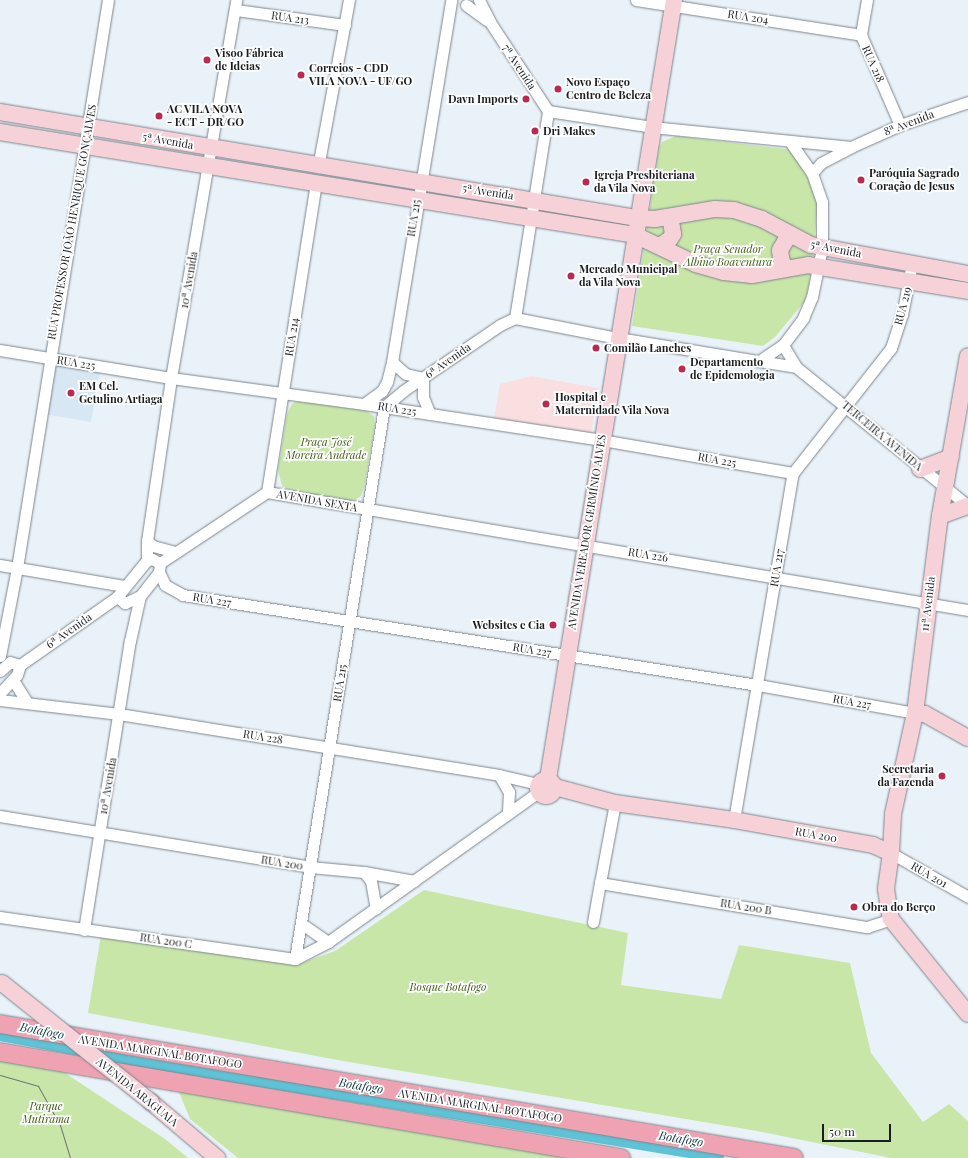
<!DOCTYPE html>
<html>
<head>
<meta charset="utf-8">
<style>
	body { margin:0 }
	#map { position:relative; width:968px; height:1158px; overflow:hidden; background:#eaf2f9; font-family:"Playfair Display",serif }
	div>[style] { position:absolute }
	.built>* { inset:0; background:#d8e7f4 }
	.medical>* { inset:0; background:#fadfe1 }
	.green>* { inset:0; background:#c9e6a9 }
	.canal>* { height:10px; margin:-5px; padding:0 5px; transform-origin:5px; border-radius:5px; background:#5ec3d6 }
	.roads { filter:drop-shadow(0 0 1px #7e858c) drop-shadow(0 0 1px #7e858c) }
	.street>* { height:11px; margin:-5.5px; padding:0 5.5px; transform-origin:5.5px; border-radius:5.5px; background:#fff }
	.secondary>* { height:16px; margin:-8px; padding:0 8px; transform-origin:8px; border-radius:8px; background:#f7d1d8 }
	.secondary>.ring { margin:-8px; padding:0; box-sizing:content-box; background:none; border:16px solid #f7d1d8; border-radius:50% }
	.primary>* { height:18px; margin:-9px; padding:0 9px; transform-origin:9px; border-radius:9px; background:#efa3b2 }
	.tram>* { height:1px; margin:-0.5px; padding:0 0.5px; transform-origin:0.5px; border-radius:0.5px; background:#70757a }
	.bridges { filter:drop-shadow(0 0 1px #7e858c) drop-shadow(0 0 1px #7e858c) }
	.secondary-bridge>* { height:16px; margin:-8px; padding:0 8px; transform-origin:8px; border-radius:8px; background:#f7d1d8 }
	.dots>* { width:11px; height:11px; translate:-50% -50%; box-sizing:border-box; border:2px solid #fefefe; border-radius:50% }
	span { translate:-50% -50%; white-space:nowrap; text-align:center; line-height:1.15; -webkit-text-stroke:3.5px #fefefe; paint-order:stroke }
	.street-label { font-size:11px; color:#1b1e21 }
	.poi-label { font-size:11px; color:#1b1e21; font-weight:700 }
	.left { translate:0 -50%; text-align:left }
	.right { translate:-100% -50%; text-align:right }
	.park-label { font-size:11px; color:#425e17; font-style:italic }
	.water-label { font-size:12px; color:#0b3b43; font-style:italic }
	.scale { position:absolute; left:822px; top:1124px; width:69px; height:18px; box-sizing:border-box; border:2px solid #1b1e21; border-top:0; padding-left:5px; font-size:12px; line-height:14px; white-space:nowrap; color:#1b1e21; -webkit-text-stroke:3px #fefefe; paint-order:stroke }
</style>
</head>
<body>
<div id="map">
	<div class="built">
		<div style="clip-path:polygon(59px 365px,100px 371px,91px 422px,44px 414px,51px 370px)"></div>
	</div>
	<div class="medical">
		<div style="clip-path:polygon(531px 376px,599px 388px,591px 434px,494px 419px,500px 384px)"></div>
	</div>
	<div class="green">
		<div style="clip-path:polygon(676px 136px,794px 150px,803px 162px,818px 205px,809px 285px,805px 301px,775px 337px,763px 346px,632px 326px,659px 148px,662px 142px)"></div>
		<div style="clip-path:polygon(300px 400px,363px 409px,374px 416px,375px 424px,364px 488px,361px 496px,355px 500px,346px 501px,289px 491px,282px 486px,278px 470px,287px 414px,292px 404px)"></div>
		<div style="clip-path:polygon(424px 890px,628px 933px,621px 985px,721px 999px,739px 945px,850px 963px,871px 1053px,923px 1122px,949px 1104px,968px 1121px,968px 1158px,891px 1158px,757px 1131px,343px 1061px,88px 1013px,101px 935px,296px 965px,335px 951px)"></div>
		<div style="clip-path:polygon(0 1053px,62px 1071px,165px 1139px,188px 1158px,0 1158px)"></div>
		<div style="clip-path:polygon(174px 1080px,437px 1119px,635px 1158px,238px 1158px,190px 1119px)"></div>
	</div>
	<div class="canal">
		<div style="left:0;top:1036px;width:134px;rotate:10.7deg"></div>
		<div style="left:132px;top:1061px;width:595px;rotate:9.38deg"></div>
	</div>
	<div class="roads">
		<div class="street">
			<div style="left:479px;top:0;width:25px;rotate:63deg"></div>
			<div style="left:490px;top:22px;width:106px;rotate:56.9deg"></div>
			<div style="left:636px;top:0;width:228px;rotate:8.8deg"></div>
			<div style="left:867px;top:0;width:36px;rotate:100deg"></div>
			<div style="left:861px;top:35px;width:98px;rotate:66.6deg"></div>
			<div style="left:466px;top:5px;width:26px;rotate:36deg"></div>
			<div style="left:236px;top:10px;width:110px;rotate:7.8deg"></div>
			<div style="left:548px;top:111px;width:105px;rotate:8.7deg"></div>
			<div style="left:652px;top:127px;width:200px;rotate:5.7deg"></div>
			<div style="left:318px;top:167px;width:170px;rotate:-79.5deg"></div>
			<div style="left:812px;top:173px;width:13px;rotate:-48deg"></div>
			<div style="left:821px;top:163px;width:34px;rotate:-28deg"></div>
			<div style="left:851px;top:147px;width:54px;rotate:-24.2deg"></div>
			<div style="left:900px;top:125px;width:72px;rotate:-18.7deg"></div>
			<div style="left:515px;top:318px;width:105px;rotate:11deg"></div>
			<div style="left:618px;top:338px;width:143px;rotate:9.3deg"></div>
			<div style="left:759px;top:361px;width:29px;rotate:-34deg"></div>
			<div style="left:783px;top:345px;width:34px;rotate:-53deg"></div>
			<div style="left:803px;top:318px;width:23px;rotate:-67deg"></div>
			<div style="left:812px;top:297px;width:50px;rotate:-78.5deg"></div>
			<div style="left:822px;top:248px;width:46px;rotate:-90deg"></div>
			<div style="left:822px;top:202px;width:31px;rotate:-109deg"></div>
			<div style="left:812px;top:173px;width:39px;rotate:-125deg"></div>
			<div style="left:515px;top:318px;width:210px;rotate:-80.9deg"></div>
			<div style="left:783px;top:345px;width:26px;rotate:59deg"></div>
			<div style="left:796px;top:367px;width:221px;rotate:38.9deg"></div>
			<div style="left:0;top:350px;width:173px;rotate:9.3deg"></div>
			<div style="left:171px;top:378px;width:195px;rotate:7.7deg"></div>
			<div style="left:364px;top:404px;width:241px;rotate:8.6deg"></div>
			<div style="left:602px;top:440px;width:194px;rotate:9.8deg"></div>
			<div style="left:759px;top:361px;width:37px;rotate:9deg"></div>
			<div style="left:392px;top:362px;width:18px;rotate:41deg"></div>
			<div style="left:406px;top:374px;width:17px;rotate:13deg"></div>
			<div style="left:423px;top:378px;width:19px;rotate:90deg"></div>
			<div style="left:423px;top:397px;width:18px;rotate:68deg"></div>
			<div style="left:364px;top:404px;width:22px;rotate:-36deg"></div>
			<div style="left:382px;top:391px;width:10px;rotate:-61deg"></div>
			<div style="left:387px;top:382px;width:21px;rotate:-76deg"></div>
			<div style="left:392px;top:362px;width:367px;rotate:-80.7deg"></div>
			<div style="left:384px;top:407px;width:25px;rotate:-40deg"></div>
			<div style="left:403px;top:391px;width:117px;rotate:-34.2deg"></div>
			<div style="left:500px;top:325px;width:17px;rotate:-25deg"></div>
			<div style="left:267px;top:492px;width:711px;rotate:9.56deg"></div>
			<div style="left:267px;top:492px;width:314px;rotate:-81deg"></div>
			<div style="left:147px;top:541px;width:8px;rotate:40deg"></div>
			<div style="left:153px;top:546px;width:24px;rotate:15deg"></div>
			<div style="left:147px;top:560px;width:19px;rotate:-90deg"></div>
			<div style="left:147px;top:541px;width:165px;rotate:-81.6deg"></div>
			<div style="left:171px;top:378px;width:384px;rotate:-80.2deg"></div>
			<div style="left:160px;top:563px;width:128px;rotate:-33.6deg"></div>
			<div style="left:0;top:565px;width:126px;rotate:9.6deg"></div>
			<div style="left:159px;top:572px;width:14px;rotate:65deg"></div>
			<div style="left:165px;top:585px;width:21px;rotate:29deg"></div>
			<div style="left:183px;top:595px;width:582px;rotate:8.9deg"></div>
			<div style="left:758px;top:685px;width:159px;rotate:10.1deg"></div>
			<div style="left:0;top:656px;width:90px;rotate:-79.1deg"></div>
			<div style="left:17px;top:568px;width:575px;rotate:-80.9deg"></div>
			<div style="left:0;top:671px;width:13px;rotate:-42deg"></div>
			<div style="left:10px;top:662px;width:10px;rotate:17deg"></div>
			<div style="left:13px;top:680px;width:25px;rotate:58deg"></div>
			<div style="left:0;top:693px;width:25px;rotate:-47deg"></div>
			<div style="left:17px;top:675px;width:10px;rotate:-73deg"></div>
			<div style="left:20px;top:665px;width:118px;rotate:-35deg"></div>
			<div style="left:117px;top:597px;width:48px;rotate:-51deg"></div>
			<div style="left:147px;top:560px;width:5px;rotate:-11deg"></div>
			<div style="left:152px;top:559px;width:9px;rotate:27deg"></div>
			<div style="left:160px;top:563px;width:9px;rotate:96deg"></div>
			<div style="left:159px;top:572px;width:31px;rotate:128deg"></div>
			<div style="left:140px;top:596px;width:17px;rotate:155deg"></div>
			<div style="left:125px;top:603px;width:10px;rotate:-143deg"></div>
			<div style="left:0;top:700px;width:120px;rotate:6.7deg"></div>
			<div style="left:119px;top:714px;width:385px;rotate:9.1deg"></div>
			<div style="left:499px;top:775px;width:40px;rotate:13deg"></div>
			<div style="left:499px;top:775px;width:20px;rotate:60deg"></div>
			<div style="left:509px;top:792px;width:20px;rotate:93deg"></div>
			<div style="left:615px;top:803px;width:81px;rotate:100.6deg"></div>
			<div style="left:600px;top:883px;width:271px;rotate:9.4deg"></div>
			<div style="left:867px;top:927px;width:25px;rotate:-18deg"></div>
			<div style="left:0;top:816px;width:314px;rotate:9.3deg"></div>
			<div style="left:310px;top:867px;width:54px;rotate:5.3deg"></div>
			<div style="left:364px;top:872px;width:51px;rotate:10.2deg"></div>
			<div style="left:734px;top:820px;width:352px;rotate:-80.4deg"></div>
			<div style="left:793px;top:473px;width:159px;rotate:-51.9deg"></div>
			<div style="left:891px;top:348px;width:35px;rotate:-72deg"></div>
			<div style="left:902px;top:315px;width:53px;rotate:-79.1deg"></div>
			<div style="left:891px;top:853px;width:89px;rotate:29.7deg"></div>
			<div style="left:364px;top:872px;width:11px;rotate:52deg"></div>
			<div style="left:371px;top:881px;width:28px;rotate:80deg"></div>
			<div style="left:0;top:917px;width:298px;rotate:8.1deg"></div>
			<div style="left:295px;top:959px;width:37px;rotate:-27deg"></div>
			<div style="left:328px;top:942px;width:258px;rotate:-35.5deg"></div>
			<div style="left:593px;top:922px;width:40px;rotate:-80deg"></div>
			<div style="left:302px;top:924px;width:32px;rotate:35deg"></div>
			<div style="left:84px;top:930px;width:293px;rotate:-81deg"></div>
			<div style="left:130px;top:641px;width:46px;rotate:-77.5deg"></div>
			<div style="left:295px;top:959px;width:559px;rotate:-80.84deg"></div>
		</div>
		<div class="secondary">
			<div style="left:0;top:112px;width:646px;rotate:9.45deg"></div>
			<div style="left:637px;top:218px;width:18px;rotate:3deg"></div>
			<div style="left:655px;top:219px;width:61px;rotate:-9.5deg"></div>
			<div style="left:715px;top:209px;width:19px;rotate:3deg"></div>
			<div style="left:734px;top:210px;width:29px;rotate:18deg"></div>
			<div style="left:762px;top:219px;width:55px;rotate:28deg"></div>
			<div style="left:811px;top:245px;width:160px;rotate:10.5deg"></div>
			<div style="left:0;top:132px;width:643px;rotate:9.21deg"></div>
			<div style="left:635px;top:235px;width:68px;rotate:25.4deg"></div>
			<div style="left:696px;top:264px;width:29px;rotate:16deg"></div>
			<div style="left:724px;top:272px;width:28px;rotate:6deg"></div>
			<div style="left:752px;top:275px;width:57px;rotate:-10.1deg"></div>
			<div style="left:808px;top:265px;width:162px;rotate:9.2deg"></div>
			<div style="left:660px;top:246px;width:12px;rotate:-35deg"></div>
			<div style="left:670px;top:239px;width:6px;rotate:-59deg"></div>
			<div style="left:673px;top:234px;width:12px;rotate:-99deg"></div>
			<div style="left:671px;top:222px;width:6px;rotate:-129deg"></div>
			<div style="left:786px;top:267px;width:6px;rotate:-135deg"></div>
			<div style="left:782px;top:263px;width:13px;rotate:-99deg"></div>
			<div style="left:780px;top:250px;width:12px;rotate:-59deg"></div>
			<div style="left:786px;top:240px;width:6px;rotate:-39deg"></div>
			<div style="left:920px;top:469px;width:33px;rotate:-21deg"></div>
			<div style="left:940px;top:516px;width:30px;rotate:-20deg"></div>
			<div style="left:915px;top:713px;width:10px;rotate:6deg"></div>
			<div style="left:925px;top:714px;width:49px;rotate:29.2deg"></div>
			<div style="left:548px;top:779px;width:789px;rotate:-80.81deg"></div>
			<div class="ring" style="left:538px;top:780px;width:0;height:0"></div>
			<div style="left:555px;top:787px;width:62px;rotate:14.9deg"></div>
			<div style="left:615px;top:803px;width:120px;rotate:8.1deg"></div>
			<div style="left:734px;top:820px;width:141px;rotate:10.2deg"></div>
			<div style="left:873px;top:845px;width:20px;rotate:24deg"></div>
			<div style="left:891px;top:853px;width:36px;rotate:98deg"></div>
			<div style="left:886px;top:889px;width:30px;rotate:81deg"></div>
			<div style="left:891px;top:919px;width:122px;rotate:51deg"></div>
			<div style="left:891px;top:853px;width:39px;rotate:-87deg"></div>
			<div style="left:893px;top:814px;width:103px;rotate:-77.7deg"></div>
			<div style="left:915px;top:713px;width:199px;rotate:-82.8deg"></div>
			<div style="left:940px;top:516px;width:162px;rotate:-80.1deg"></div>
			<div style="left:151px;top:1102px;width:87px;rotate:40.3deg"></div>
		</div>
		<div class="primary">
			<div style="left:0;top:1024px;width:805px;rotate:9.58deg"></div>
			<div style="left:0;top:1052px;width:630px;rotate:9.69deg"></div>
		</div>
	</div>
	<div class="tram">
		<div style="left:0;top:1075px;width:40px;rotate:16deg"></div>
		<div style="left:38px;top:1086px;width:45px;rotate:60.6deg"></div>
		<div style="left:60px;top:1125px;width:34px;rotate:73deg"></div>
	</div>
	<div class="bridges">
		<div class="secondary-bridge">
			<div style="left:2px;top:983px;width:191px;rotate:38.6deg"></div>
		</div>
	</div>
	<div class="dots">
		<div style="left:207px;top:60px;background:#b92952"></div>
		<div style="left:301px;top:75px;background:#b92952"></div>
		<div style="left:558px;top:89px;background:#b92952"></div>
		<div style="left:526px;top:99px;background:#b92952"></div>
		<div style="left:159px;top:116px;background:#b92952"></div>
		<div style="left:535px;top:131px;background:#b92952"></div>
		<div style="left:861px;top:180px;background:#b92952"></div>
		<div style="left:586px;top:182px;background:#b92952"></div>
		<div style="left:571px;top:276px;background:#b92952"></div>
		<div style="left:596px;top:348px;background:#b92952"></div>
		<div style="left:682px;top:369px;background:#b92952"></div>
		<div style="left:71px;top:393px;background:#b92952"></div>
		<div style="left:546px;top:404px;background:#b92952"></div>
		<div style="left:553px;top:625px;background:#b92952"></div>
		<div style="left:942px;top:776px;background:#b92952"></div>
		<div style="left:854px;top:907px;background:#b92952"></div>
	</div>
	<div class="street-label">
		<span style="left:748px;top:17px;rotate:9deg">RUA 204</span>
		<span style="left:290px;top:18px;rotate:8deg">RUA 213</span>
		<span style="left:873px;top:64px;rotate:66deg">RUA 218</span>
		<span style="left:519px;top:67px;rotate:57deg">7ª Avenida</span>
		<span style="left:909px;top:123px;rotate:-21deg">8ª Avenida</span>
		<span style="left:168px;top:141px;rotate:10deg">5ª Avenida</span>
		<span style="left:488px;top:192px;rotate:9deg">5ª Avenida</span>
		<span style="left:414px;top:218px;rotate:-81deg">RUA 215</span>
		<span style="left:72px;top:222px;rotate:-80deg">RUA PROFESSOR JOÃO HENRIQUE GONÇALVES</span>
		<span style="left:836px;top:249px;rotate:11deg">5ª Avenida</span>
		<span style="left:189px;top:280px;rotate:-80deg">10ª Avenida</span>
		<span style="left:903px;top:306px;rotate:-76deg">RUA 219</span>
		<span style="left:292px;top:337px;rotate:-81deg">RUA 214</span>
		<span style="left:448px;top:361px;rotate:-35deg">6ª Avenida</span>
		<span style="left:76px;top:363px;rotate:9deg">RUA 225</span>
		<span style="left:397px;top:409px;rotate:9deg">RUA 225</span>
		<span style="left:882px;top:436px;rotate:40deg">TERCEIRA AVENIDA</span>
		<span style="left:717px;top:460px;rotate:10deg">RUA 225</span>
		<span style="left:317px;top:501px;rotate:10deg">AVENIDA SEXTA</span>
		<span style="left:587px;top:532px;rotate:-81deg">AVENIDA VEREADOR GERMÍNIO ALVES</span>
		<span style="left:648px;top:555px;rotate:9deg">RUA 226</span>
		<span style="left:777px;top:568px;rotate:-81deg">RUA 217</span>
		<span style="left:212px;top:600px;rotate:9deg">RUA 227</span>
		<span style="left:928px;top:604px;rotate:-83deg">11ª Avenida</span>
		<span style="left:69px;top:631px;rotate:-35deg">6ª Avenida</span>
		<span style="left:532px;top:650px;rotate:9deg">RUA 227</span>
		<span style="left:340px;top:683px;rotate:-81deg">RUA 215</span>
		<span style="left:852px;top:702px;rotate:10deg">RUA 227</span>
		<span style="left:263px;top:737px;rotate:9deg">RUA 228</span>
		<span style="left:108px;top:786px;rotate:-80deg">10ª Avenida</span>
		<span style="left:816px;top:835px;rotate:10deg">RUA 200</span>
		<span style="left:282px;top:863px;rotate:9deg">RUA 200</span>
		<span style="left:929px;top:875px;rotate:30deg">RUA 201</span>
		<span style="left:746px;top:907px;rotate:9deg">RUA 200 B</span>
		<span style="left:166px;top:941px;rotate:8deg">RUA 200 C</span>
		<span style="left:160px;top:1052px;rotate:9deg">AVENIDA MARGINAL BOTAFOGO</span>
		<span style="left:137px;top:1092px;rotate:39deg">AVENIDA ARAGUAIA</span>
		<span style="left:480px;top:1106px;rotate:9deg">AVENIDA MARGINAL BOTAFOGO</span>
	</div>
	<div class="poi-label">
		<span class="left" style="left:215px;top:60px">Visoo Fábrica<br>de Ideias</span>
		<span class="left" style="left:309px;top:75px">Correios - CDD<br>VILA NOVA - UF/GO</span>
		<span class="left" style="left:566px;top:89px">Novo Espaço<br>Centro de Beleza</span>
		<span class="right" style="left:518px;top:99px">Davn Imports</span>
		<span class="left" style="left:167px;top:116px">AC VILA NOVA<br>- ECT - DR/GO</span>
		<span class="left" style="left:543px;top:131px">Dri Makes</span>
		<span class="left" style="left:869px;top:180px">Paróquia Sagrado<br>Coração de Jesus</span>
		<span class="left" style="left:594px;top:182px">Igreja Presbiteriana<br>da Vila Nova</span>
		<span class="left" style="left:579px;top:276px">Mercado Municipal<br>da Vila Nova</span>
		<span class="left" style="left:604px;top:348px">Comilão Lanches</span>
		<span class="left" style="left:690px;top:369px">Departamento<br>de Epidemologia</span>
		<span class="left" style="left:79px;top:393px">EM Cel.<br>Getulino Artiaga</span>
		<span class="left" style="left:555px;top:404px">Hospital e<br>Maternidade Vila Nova</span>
		<span class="right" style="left:545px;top:625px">Websites e Cia</span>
		<span class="right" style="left:934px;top:776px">Secretaria<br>da Fazenda</span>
		<span class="left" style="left:862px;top:907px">Obra do Berço</span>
	</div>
	<div class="park-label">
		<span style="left:728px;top:256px">Praça Senador<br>Albino Boaventura</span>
		<span style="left:326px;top:449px">Praça José<br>Moreira Andrade</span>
		<span style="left:448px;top:987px">Bosque Botafogo</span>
		<span style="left:46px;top:1113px">Parque<br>Mutirama</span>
	</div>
	<div class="water-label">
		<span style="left:42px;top:1031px;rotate:11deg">Botafogo</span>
		<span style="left:361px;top:1086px;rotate:9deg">Botafogo</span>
		<span style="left:681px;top:1139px;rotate:9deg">Botafogo</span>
	</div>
	<div class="scale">50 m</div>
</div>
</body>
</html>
